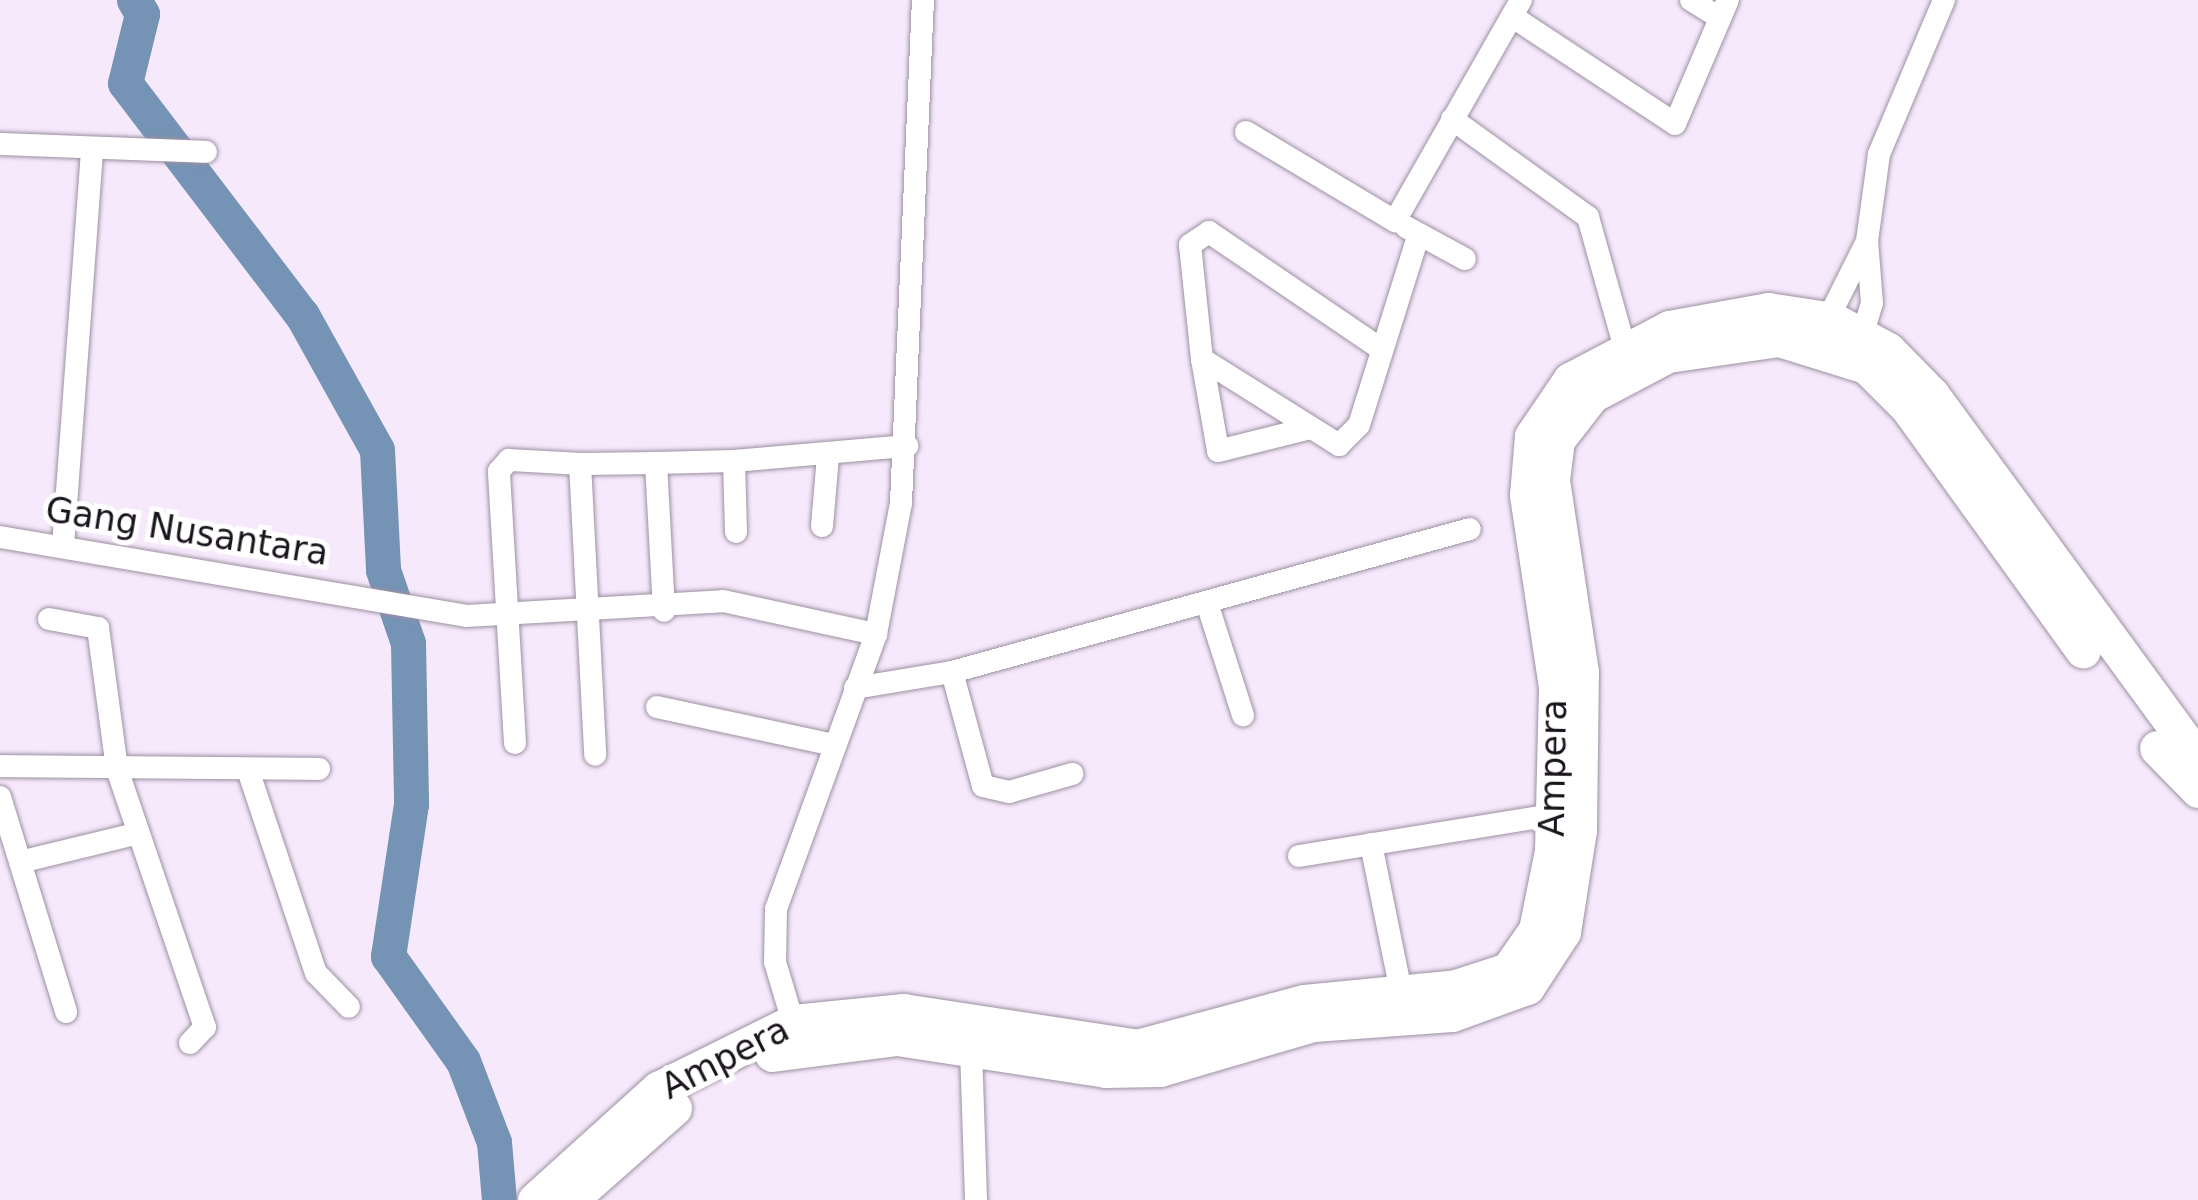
<!DOCTYPE html>
<html>
<head>
<meta charset="utf-8">
<style>
	body { margin:0 }
	#map { position:relative; width:2198px; height:1200px; overflow:hidden; background:#f7e9fc; font-family:"DejaVu Sans",sans-serif }
	div>[style] { position:absolute }
	.river>* { height:35px; margin:-17.5px; padding:0 17.5px; transform-origin:17.5px; border-radius:17.5px; background:#7493b5 }
	.roads { filter:drop-shadow(0 0 2px #9d90a2) drop-shadow(0 0 2px #9d90a2) }
	.street>* { height:22px; margin:-11px; padding:0 11px; transform-origin:11px; border-radius:11px; background:#fff }
	.primary>* { height:35px; margin:-17.5px; padding:0 17.5px; transform-origin:17.5px; border-radius:17.5px; background:#fff }
	span { translate:-50% -50%; white-space:nowrap; text-align:center; line-height:1.15; -webkit-text-stroke:10px #fff; paint-order:stroke }
	.street-label { font-size:35px; color:#1a151c }
</style>
</head>
<body>
<div id="map">
	<div class="river">
		<div style="left:134px;top:0;width:16px;rotate:60deg"></div>
		<div style="left:142px;top:14px;width:71px;rotate:103.8deg"></div>
		<div style="left:125px;top:83px;width:292px;rotate:52.7deg"></div>
		<div style="left:302px;top:315px;width:154px;rotate:60.9deg"></div>
		<div style="left:377px;top:450px;width:120px;rotate:87.1deg"></div>
		<div style="left:383px;top:570px;width:77px;rotate:71.1deg"></div>
		<div style="left:408px;top:643px;width:161px;rotate:88.9deg"></div>
		<div style="left:411px;top:804px;width:154px;rotate:98.6deg"></div>
		<div style="left:388px;top:956px;width:129px;rotate:54.5deg"></div>
		<div style="left:463px;top:1061px;width:87px;rotate:69.1deg"></div>
		<div style="left:494px;top:1142px;width:58px;rotate:85.1deg"></div>
	</div>
	<div class="roads">
		<div class="street">
			<div style="left:1691px;top:0;width:34px;rotate:32deg"></div>
			<div style="left:1513px;top:17px;width:194px;rotate:33.4deg"></div>
			<div style="left:1675px;top:124px;width:135px;rotate:-66.9deg"></div>
			<div style="left:1452px;top:119px;width:168px;rotate:35.8deg"></div>
			<div style="left:1588px;top:217px;width:133px;rotate:74.3deg"></div>
			<div style="left:1246px;top:132px;width:174px;rotate:30.9deg"></div>
			<div style="left:1395px;top:221px;width:254px;rotate:-60.3deg"></div>
			<div style="left:0;top:144px;width:206px;rotate:2.2deg"></div>
			<div style="left:1406px;top:227px;width:67px;rotate:28.5deg"></div>
			<div style="left:1822px;top:331px;width:101px;rotate:-63.4deg"></div>
			<div style="left:1381px;top:349px;width:208px;rotate:-145.8deg"></div>
			<div style="left:1209px;top:232px;width:23px;rotate:146deg"></div>
			<div style="left:1190px;top:245px;width:115px;rotate:84deg"></div>
			<div style="left:1202px;top:359px;width:162px;rotate:32.1deg"></div>
			<div style="left:1339px;top:445px;width:28px;rotate:-45deg"></div>
			<div style="left:1359px;top:425px;width:200px;rotate:-72.6deg"></div>
			<div style="left:1858px;top:349px;width:48px;rotate:-73.1deg"></div>
			<div style="left:1872px;top:303px;width:62px;rotate:-94.6deg"></div>
			<div style="left:1867px;top:241px;width:88px;rotate:-82.1deg"></div>
			<div style="left:1879px;top:154px;width:167px;rotate:-67.1deg"></div>
			<div style="left:1202px;top:359px;width:93px;rotate:80.1deg"></div>
			<div style="left:1218px;top:451px;width:91px;rotate:-14deg"></div>
			<div style="left:734px;top:461px;width:174px;rotate:-5deg"></div>
			<div style="left:656px;top:463px;width:78px;rotate:-1.5deg"></div>
			<div style="left:734px;top:461px;width:71px;rotate:88.4deg"></div>
			<div style="left:580px;top:464px;width:76px;rotate:-0.8deg"></div>
			<div style="left:656px;top:463px;width:148px;rotate:86.9deg"></div>
			<div style="left:822px;top:526px;width:70px;rotate:-85.1deg"></div>
			<div style="left:0;top:537px;width:473px;rotate:9.6deg"></div>
			<div style="left:466px;top:616px;width:257px;rotate:-3.3deg"></div>
			<div style="left:723px;top:601px;width:157px;rotate:12.2deg"></div>
			<div style="left:63px;top:546px;width:398px;rotate:-85.8deg"></div>
			<div style="left:1207px;top:603px;width:118px;rotate:72.2deg"></div>
			<div style="left:49px;top:619px;width:50px;rotate:10.4deg"></div>
			<div style="left:98px;top:628px;width:142px;rotate:82.3deg"></div>
			<div style="left:117px;top:769px;width:273px;rotate:71.2deg"></div>
			<div style="left:205px;top:1027px;width:22px;rotate:133deg"></div>
			<div style="left:952px;top:672px;width:118px;rotate:74.8deg"></div>
			<div style="left:983px;top:786px;width:27px;rotate:13deg"></div>
			<div style="left:1009px;top:792px;width:66px;rotate:-15.9deg"></div>
			<div style="left:855px;top:688px;width:98px;rotate:-9.4deg"></div>
			<div style="left:952px;top:672px;width:537px;rotate:-15.43deg"></div>
			<div style="left:657px;top:707px;width:177px;rotate:12.1deg"></div>
			<div style="left:515px;top:743px;width:272px;rotate:-93.4deg"></div>
			<div style="left:499px;top:471px;width:15px;rotate:-48deg"></div>
			<div style="left:509px;top:460px;width:71px;rotate:3.2deg"></div>
			<div style="left:580px;top:464px;width:291px;rotate:87deg"></div>
			<div style="left:0;top:766px;width:319px;rotate:0.5deg"></div>
			<div style="left:248px;top:770px;width:214px;rotate:71.5deg"></div>
			<div style="left:316px;top:973px;width:47px;rotate:45.9deg"></div>
			<div style="left:0;top:797px;width:225px;rotate:72.9deg"></div>
			<div style="left:1371px;top:844px;width:151px;rotate:78.5deg"></div>
			<div style="left:1299px;top:856px;width:257px;rotate:-9.2deg"></div>
			<div style="left:20px;top:862px;width:122px;rotate:-13.7deg"></div>
			<div style="left:793px;top:1022px;width:63px;rotate:-106.7deg"></div>
			<div style="left:775px;top:962px;width:53px;rotate:-88.9deg"></div>
			<div style="left:776px;top:909px;width:293px;rotate:-70deg"></div>
			<div style="left:876px;top:634px;width:133px;rotate:-79.2deg"></div>
			<div style="left:901px;top:503px;width:503px;rotate:-87.5deg"></div>
			<div style="left:971px;top:1049px;width:151px;rotate:88.1deg"></div>
		</div>
		<div class="primary">
			<div style="left:2157px;top:748px;width:59px;rotate:45.7deg"></div>
			<div style="left:772px;top:1054px;width:126px;rotate:-7.3deg"></div>
			<div style="left:897px;top:1038px;width:210px;rotate:8.7deg"></div>
			<div style="left:1105px;top:1070px;width:55px;rotate:-1deg"></div>
			<div style="left:1160px;top:1069px;width:159px;rotate:-16.4deg"></div>
			<div style="left:1313px;top:1024px;width:139px;rotate:-4.1deg"></div>
			<div style="left:1452px;top:1014px;width:80px;rotate:-19.8deg"></div>
			<div style="left:1527px;top:987px;width:66px;rotate:-56.8deg"></div>
			<div style="left:1563px;top:932px;width:103px;rotate:-81.1deg"></div>
			<div style="left:1579px;top:830px;width:158px;rotate:-89.3deg"></div>
			<div style="left:1581px;top:672px;width:194px;rotate:-98.6deg"></div>
			<div style="left:1552px;top:480px;width:40px;rotate:-82.9deg"></div>
			<div style="left:1557px;top:440px;width:57px;rotate:-52.1deg"></div>
			<div style="left:1592px;top:395px;width:86px;rotate:-27.8deg"></div>
			<div style="left:1668px;top:355px;width:112px;rotate:-8.2deg"></div>
			<div style="left:1779px;top:339px;width:91px;rotate:17.2deg"></div>
			<div style="left:1866px;top:366px;width:59px;rotate:45deg"></div>
			<div style="left:1908px;top:408px;width:299px;rotate:54.2deg"></div>
			<div style="left:535px;top:1200px;width:166px;rotate:-42.1deg"></div>
			<div style="left:658px;top:1089px;width:151px;rotate:-26.4deg"></div>
			<div style="left:793px;top:1022px;width:111px;rotate:-5.7deg"></div>
			<div style="left:903px;top:1011px;width:237px;rotate:8.7deg"></div>
			<div style="left:1137px;top:1047px;width:173px;rotate:-15.1deg"></div>
			<div style="left:1304px;top:1002px;width:153px;rotate:-5.6deg"></div>
			<div style="left:1456px;top:987px;width:55px;rotate:-18.1deg"></div>
			<div style="left:1508px;top:970px;width:49px;rotate:-55deg"></div>
			<div style="left:1536px;top:930px;width:81px;rotate:-78.6deg"></div>
			<div style="left:1552px;top:851px;width:164px;rotate:-88.6deg"></div>
			<div style="left:1556px;top:687px;width:194px;rotate:-98.6deg"></div>
			<div style="left:1527px;top:495px;width:59px;rotate:-85.2deg"></div>
			<div style="left:1532px;top:436px;width:68px;rotate:-55.8deg"></div>
			<div style="left:1570px;top:380px;width:112px;rotate:-27.7deg"></div>
			<div style="left:1669px;top:328px;width:101px;rotate:-10.3deg"></div>
			<div style="left:1768px;top:310px;width:66px;rotate:8.7deg"></div>
			<div style="left:1833px;top:320px;width:63px;rotate:28.6deg"></div>
			<div style="left:1888px;top:350px;width:63px;rotate:45.6deg"></div>
			<div style="left:1932px;top:395px;width:451px;rotate:53.8deg"></div>
			<div style="left:570px;top:1200px;width:139px;rotate:-41.5deg"></div>
		</div>
	</div>
	<div class="street-label">
		<span style="left:187px;top:531px;rotate:9deg">Gang Nusantara</span>
		<span style="left:1553px;top:768px;rotate:-89deg">Ampera</span>
		<span style="left:725px;top:1058px;rotate:-27deg">Ampera</span>
	</div>
</div>
</body>
</html>
